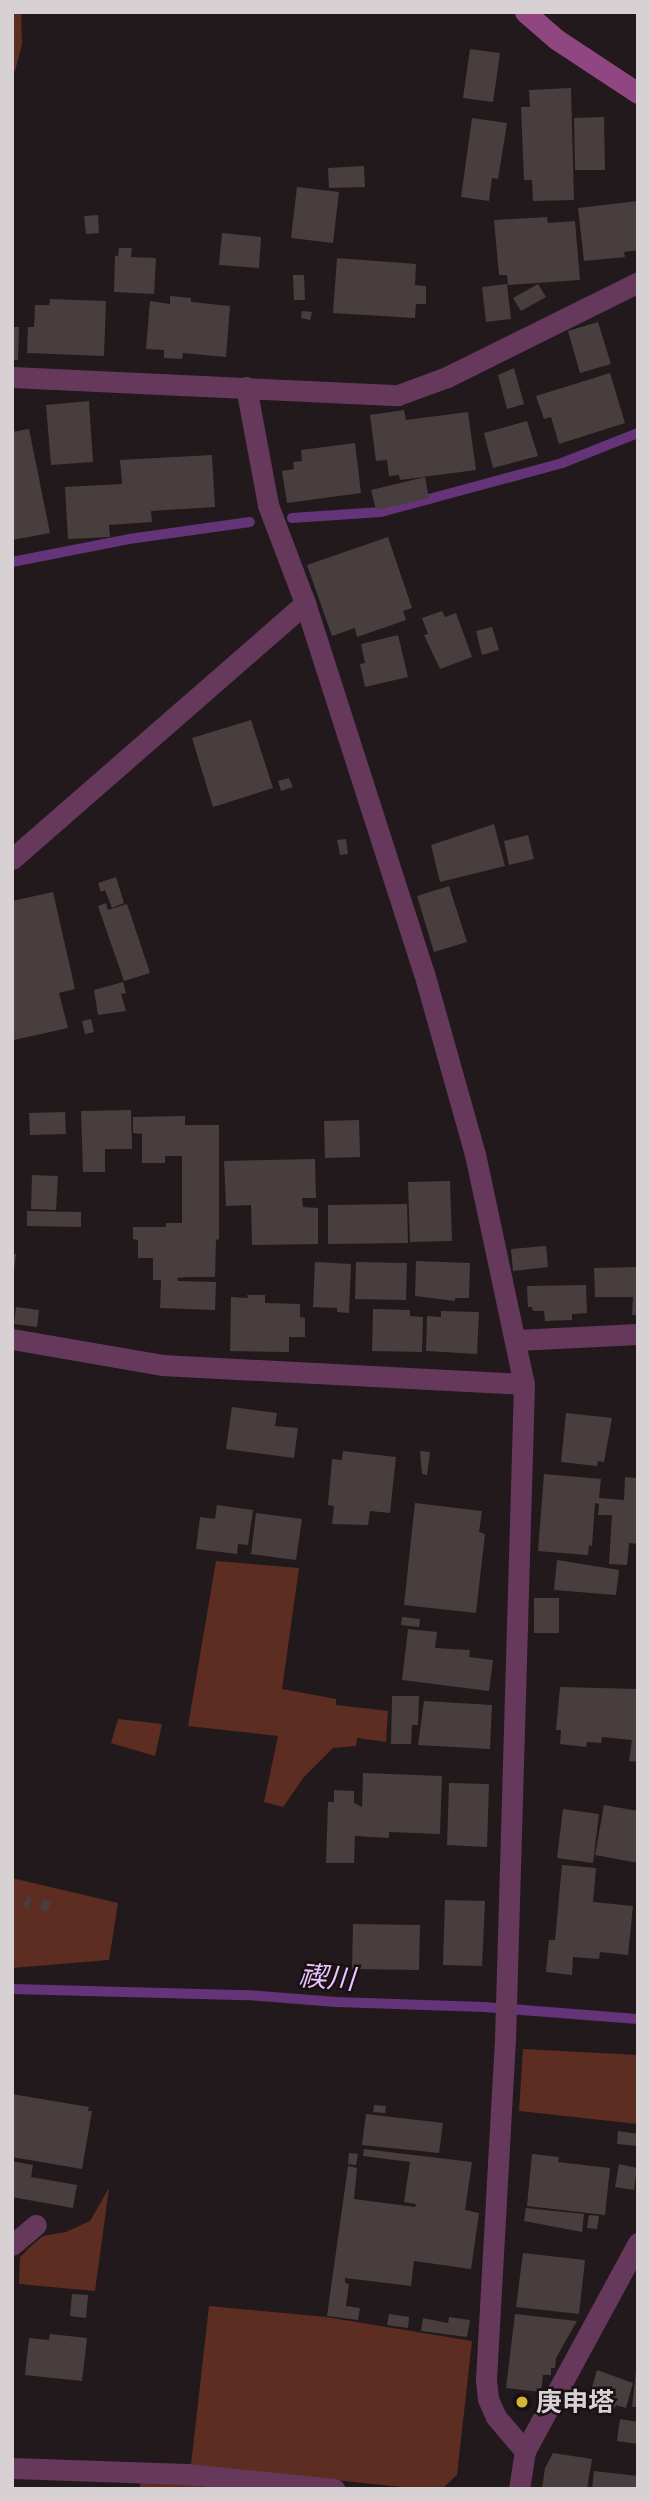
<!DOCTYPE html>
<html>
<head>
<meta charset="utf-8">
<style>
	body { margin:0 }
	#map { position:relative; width:650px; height:2501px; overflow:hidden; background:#22191c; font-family:"PT Sans Narrow","Noto Sans JP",sans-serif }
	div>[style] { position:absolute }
	.green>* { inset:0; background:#5d2d21 }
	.stream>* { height:10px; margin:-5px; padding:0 5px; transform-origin:5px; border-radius:5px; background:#653378 }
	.building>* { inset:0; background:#493e3e }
	.service>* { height:21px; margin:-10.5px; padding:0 10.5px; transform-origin:10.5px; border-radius:10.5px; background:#66395c }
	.minor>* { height:21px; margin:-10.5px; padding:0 10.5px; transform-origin:10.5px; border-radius:10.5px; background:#66395c }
	.tertiary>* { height:21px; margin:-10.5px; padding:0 10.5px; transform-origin:10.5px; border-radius:10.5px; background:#66395c }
	.secondary>* { height:21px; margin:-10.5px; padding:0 10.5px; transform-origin:10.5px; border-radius:10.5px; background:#904781 }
	.dots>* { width:19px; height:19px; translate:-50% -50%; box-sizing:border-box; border:4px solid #181013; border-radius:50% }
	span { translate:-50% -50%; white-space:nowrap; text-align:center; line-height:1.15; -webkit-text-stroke:5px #181013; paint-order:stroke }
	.poi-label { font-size:26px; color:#d8d1d4; font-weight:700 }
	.left { translate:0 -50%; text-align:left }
	.water-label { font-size:28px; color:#edc3ff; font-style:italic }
	.frame { position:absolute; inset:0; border:14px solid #d8d1d4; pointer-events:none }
</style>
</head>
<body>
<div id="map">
	<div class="green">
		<div style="clip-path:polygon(12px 12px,21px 12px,22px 44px,15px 71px,12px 71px)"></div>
		<div style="clip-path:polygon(216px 1561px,299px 1568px,282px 1689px,336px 1699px,336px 1705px,388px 1711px,386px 1742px,357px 1738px,356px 1746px,333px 1748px,304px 1777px,283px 1807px,264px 1802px,278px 1736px,188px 1726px)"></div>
		<div style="clip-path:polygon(118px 1719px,162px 1724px,155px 1756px,111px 1743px)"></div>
		<div style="clip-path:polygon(12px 1878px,118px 1903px,109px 1960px,12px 1968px)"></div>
		<div style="clip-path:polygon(523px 2049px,638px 2055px,638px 2124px,519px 2111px)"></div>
		<div style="clip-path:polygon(109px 2188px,95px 2291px,19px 2284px,20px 2257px,32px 2245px,43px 2236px,66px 2232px,90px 2221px)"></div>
		<div style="clip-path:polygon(209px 2306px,326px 2317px,472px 2341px,457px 2475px,442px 2489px,421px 2489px,191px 2465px)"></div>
		<div style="clip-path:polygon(140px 2481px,201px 2485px,201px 2489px,140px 2489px)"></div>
	</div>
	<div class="stream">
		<div style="left:292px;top:518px;width:89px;rotate:-3.9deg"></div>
		<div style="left:381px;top:512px;width:188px;rotate:-15.1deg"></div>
		<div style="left:562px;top:463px;width:82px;rotate:-21.5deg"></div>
		<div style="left:12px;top:562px;width:119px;rotate:-11.1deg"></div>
		<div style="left:129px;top:539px;width:122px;rotate:-8deg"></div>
		<div style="left:12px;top:1989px;width:235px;rotate:1.5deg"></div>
		<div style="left:247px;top:1995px;width:89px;rotate:4.5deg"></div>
		<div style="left:336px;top:2002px;width:148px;rotate:1.9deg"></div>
		<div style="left:484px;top:2007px;width:154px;rotate:4.5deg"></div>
	</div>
	<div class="building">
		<div style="clip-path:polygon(470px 49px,500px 53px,493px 102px,463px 98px)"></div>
		<div style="clip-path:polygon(571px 88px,574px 200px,533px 201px,532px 180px,524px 180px,521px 107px,530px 107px,529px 90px)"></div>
		<div style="clip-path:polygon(604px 117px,605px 170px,575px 170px,574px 118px)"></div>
		<div style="clip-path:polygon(472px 118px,507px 123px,498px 179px,492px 178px,489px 201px,461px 197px)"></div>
		<div style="clip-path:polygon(364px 166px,365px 187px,329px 188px,328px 168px)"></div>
		<div style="clip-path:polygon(297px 187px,339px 192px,333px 243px,291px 238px)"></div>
		<div style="clip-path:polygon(638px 201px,638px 250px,624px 252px,625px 257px,584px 261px,578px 208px)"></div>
		<div style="clip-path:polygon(98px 215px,99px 233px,86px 234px,84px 216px)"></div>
		<div style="clip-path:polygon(547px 217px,548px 223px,575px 221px,580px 280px,508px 285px,507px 275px,499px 275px,494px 220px)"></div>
		<div style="clip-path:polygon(222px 233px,261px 237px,259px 268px,219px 265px)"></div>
		<div style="clip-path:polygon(119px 248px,132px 248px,131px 257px,156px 258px,154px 294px,114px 292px,115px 256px,118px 256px)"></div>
		<div style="clip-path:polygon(337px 258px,416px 264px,415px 285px,426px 286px,426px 304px,416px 304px,415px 318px,333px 313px)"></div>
		<div style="clip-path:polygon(293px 275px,304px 275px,305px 300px,294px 300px)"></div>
		<div style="clip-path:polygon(507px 284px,511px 319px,486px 322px,482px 287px)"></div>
		<div style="clip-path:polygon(538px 284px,546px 297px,521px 311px,513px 298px)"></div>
		<div style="clip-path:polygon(170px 296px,191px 298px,191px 302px,230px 306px,226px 357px,183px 353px,182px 359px,164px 358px,164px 350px,146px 349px,150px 301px,170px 304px)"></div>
		<div style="clip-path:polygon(50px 299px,106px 301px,104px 356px,27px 353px,28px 327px,34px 327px,35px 305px,49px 305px)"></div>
		<div style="clip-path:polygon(302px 311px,312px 312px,310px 320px,301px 318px)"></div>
		<div style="clip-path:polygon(598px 322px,611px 364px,580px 373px,568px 331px)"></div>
		<div style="clip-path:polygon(12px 327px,19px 327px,18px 360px,12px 360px)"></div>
		<div style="clip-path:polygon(514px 368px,524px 404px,507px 409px,498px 375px)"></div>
		<div style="clip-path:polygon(610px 373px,625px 423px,559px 444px,551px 417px,544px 419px,536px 396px)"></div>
		<div style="clip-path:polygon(89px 401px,93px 462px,51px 465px,46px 405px)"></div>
		<div style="clip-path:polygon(404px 410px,406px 420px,468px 412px,476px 470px,400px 480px,399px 475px,389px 476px,387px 460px,376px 461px,370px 415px)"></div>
		<div style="clip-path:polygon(527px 421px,538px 456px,493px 468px,484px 433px)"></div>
		<div style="clip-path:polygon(29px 429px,50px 533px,12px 540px,12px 432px)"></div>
		<div style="clip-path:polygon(355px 443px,361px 493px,287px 503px,282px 471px,294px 469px,293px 462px,302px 461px,301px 450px)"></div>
		<div style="clip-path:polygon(212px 455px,215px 507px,151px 511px,152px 522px,109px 525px,110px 537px,68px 539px,65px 487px,122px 484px,120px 460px)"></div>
		<div style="clip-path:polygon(425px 477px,429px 498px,376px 510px,371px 490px)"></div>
		<div style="clip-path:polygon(388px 537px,412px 608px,403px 611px,406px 620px,357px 637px,355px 628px,332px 636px,307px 565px)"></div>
		<div style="clip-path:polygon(442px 611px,445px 617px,456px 613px,472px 657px,440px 669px,424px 635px,428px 634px,422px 618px)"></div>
		<div style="clip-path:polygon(492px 627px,499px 650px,482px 655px,476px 631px)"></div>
		<div style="clip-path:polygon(398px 635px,408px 677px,365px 687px,360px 664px,365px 663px,361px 644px)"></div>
		<div style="clip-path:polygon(251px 720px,273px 788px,213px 807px,192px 738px)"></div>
		<div style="clip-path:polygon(289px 778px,293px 787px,281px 791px,278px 781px)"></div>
		<div style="clip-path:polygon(494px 824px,505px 866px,440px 882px,431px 845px)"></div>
		<div style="clip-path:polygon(528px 835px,534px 859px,509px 865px,504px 841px)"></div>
		<div style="clip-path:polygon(346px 839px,348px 854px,340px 855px,337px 840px)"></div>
		<div style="clip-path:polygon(116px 877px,124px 903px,112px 908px,105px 890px,101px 892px,98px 883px)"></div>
		<div style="clip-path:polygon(449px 886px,467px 942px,434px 952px,417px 896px)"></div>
		<div style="clip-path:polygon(53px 892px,75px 989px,59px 993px,68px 1028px,14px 1040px,12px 901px)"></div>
		<div style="clip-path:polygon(106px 903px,108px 910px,127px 904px,150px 973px,124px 981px,98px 906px)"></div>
		<div style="clip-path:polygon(123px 982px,126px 993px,121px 994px,126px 1011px,98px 1015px,94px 990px)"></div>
		<div style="clip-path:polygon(91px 1019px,94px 1032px,85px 1034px,82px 1021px)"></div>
		<div style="clip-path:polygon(131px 1110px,132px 1149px,105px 1149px,105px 1172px,83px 1172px,81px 1111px)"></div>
		<div style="clip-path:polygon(65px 1112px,66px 1134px,30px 1135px,29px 1113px)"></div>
		<div style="clip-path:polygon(185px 1116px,185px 1125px,219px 1125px,219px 1239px,216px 1240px,215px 1277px,187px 1277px,177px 1278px,178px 1281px,216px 1282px,215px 1310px,160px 1308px,161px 1280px,153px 1280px,153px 1258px,138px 1258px,138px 1240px,133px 1239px,133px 1227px,166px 1227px,166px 1223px,182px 1223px,182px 1156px,165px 1156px,165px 1163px,142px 1163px,142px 1134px,133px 1133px,133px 1117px)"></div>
		<div style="clip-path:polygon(359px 1120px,360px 1157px,325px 1158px,324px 1121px)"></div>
		<div style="clip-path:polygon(315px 1159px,316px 1198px,302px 1198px,303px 1207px,318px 1208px,318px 1244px,252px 1245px,251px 1205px,226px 1206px,224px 1161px)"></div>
		<div style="clip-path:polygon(32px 1175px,58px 1176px,56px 1210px,31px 1209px)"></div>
		<div style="clip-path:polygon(450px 1181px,452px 1241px,410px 1242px,408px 1182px)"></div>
		<div style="clip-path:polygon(407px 1204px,408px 1243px,328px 1244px,328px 1205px)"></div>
		<div style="clip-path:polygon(27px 1211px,81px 1212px,81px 1227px,27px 1226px)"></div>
		<div style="clip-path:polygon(546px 1246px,548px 1267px,513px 1271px,511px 1249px)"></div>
		<div style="clip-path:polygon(12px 1254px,16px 1254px,14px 1271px,12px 1271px)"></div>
		<div style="clip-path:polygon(416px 1261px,470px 1263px,469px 1298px,455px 1298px,455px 1301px,415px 1296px)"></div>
		<div style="clip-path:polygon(315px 1262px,351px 1264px,349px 1313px,337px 1312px,337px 1308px,313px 1307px)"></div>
		<div style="clip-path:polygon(356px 1262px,407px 1263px,406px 1300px,355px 1299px)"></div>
		<div style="clip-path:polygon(638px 1267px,638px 1315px,632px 1315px,633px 1297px,595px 1297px,594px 1268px)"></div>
		<div style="clip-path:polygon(586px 1285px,587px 1313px,572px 1314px,572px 1320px,545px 1321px,544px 1311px,533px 1311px,532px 1307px,528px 1307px,527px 1286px)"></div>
		<div style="clip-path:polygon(247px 1295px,265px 1295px,265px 1303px,300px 1304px,300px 1317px,305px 1318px,305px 1337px,289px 1337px,289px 1352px,230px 1351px,231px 1297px,248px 1298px)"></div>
		<div style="clip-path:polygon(16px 1307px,39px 1310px,37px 1327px,14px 1324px)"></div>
		<div style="clip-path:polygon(373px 1309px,410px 1310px,410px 1316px,423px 1317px,422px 1352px,372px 1351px)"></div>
		<div style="clip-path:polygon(441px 1311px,479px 1312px,477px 1354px,426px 1351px,427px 1316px,441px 1317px)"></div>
		<div style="clip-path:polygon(232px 1407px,277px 1413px,275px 1426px,298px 1428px,294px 1458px,226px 1449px)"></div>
		<div style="clip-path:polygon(566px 1413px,612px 1418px,604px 1462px,598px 1461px,597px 1466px,561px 1462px)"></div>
		<div style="clip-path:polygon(343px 1451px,396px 1457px,390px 1513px,370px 1511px,368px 1525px,332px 1524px,334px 1506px,328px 1505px,332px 1459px,342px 1460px)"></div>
		<div style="clip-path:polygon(420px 1451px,430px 1452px,427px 1475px,422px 1474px)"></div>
		<div style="clip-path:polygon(544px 1474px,601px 1479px,599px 1498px,624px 1500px,625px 1477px,638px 1478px,638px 1544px,629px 1543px,627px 1565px,609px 1564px,612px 1515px,598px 1515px,599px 1504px,595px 1503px,592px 1546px,589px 1545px,588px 1555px,538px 1551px)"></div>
		<div style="clip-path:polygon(415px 1503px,482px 1511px,479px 1532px,485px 1534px,476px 1613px,404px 1605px)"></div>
		<div style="clip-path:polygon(217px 1505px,253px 1510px,248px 1545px,238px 1544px,237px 1554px,196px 1549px,200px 1517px,215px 1519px)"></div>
		<div style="clip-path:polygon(256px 1513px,302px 1519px,296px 1560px,251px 1554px)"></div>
		<div style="clip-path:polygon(557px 1560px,619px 1570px,616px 1595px,554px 1590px)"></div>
		<div style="clip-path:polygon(534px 1598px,559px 1598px,559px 1633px,534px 1633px)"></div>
		<div style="clip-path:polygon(402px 1617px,420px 1619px,419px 1627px,401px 1625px)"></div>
		<div style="clip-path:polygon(408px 1629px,437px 1632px,435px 1648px,470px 1650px,469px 1657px,493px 1660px,489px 1691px,402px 1680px)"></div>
		<div style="clip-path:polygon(560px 1687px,638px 1689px,638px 1762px,629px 1761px,632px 1740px,602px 1737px,601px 1743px,587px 1742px,586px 1747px,560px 1744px,561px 1730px,556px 1730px)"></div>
		<div style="clip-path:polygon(392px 1696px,419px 1696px,418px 1725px,412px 1725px,411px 1744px,391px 1744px)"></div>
		<div style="clip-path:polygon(424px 1701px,492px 1705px,490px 1749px,418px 1745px)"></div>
		<div style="clip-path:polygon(363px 1773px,442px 1776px,440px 1834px,389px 1832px,389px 1838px,355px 1836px,354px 1863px,326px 1863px,328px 1802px,334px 1802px,334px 1790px,354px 1791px,354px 1803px,362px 1807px)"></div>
		<div style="clip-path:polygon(449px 1783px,489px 1784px,487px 1847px,447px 1845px)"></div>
		<div style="clip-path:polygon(604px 1805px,638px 1811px,638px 1863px,595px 1855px)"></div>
		<div style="clip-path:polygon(563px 1809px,599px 1814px,593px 1863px,557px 1858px)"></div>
		<div style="clip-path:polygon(562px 1865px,596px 1868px,593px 1902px,633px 1906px,628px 1955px,600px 1952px,599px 1959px,573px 1957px,572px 1975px,546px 1972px,549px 1940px,555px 1940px)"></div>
		<div style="clip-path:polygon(27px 1896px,32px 1898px,28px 1909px,23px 1907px)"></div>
		<div style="clip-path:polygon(43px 1899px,51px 1902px,47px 1911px,40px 1909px)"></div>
		<div style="clip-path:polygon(445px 1900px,485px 1901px,482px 1966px,443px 1965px)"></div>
		<div style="clip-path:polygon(353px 1924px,420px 1925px,419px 1970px,352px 1969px)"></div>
		<div style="clip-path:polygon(12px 2094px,89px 2107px,88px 2111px,92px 2111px,82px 2169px,12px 2157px)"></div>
		<div style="clip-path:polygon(374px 2105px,386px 2106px,385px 2113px,373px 2112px)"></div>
		<div style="clip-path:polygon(366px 2114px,443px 2123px,439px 2153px,362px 2145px)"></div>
		<div style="clip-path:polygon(618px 2131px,638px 2134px,638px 2146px,617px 2144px)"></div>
		<div style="clip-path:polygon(364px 2149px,472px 2162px,465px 2210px,479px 2213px,471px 2269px,414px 2261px,411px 2286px,345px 2278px,345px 2283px,349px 2284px,346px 2306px,360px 2308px,358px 2320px,327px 2316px,348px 2166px,357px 2168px,354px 2199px,415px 2207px,416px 2204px,404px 2202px,410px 2162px,363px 2156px)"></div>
		<div style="clip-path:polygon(349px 2153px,358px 2154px,356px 2165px,348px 2164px)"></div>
		<div style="clip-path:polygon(532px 2154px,559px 2157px,558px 2162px,610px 2168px,605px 2215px,527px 2206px)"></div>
		<div style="clip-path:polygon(12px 2161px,33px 2165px,31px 2177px,77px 2185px,73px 2208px,12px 2197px)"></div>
		<div style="clip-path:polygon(619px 2164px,637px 2168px,634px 2190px,615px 2187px)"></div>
		<div style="clip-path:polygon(526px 2208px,584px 2214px,582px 2232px,524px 2221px)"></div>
		<div style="clip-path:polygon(589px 2215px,599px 2216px,597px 2229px,587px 2228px)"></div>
		<div style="clip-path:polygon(523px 2253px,585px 2260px,579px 2314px,516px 2307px)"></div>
		<div style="clip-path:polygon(72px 2294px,88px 2295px,86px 2318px,70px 2316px)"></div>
		<div style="clip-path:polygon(389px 2314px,409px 2317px,408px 2328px,387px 2325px)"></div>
		<div style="clip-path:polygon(515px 2314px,577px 2321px,556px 2358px,555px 2368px,551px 2368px,551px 2375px,543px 2375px,541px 2392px,506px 2388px)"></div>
		<div style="clip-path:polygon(449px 2317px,470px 2320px,467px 2337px,421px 2331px,423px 2318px,448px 2323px)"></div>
		<div style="clip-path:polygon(50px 2334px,87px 2338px,82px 2381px,25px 2375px,29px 2338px,49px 2340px)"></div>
		<div style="clip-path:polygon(597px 2370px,633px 2383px,626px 2408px,616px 2405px,614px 2409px,588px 2401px)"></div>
		<div style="clip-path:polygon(636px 2371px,638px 2371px,638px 2407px,632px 2407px)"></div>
		<div style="clip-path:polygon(620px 2419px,638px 2422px,638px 2444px,617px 2441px)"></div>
		<div style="clip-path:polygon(553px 2453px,592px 2459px,587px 2489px,542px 2489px,545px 2468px)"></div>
		<div style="clip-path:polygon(594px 2471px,638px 2476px,638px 2489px,592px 2489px)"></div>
	</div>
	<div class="service">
		<div style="left:12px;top:2245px;width:31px;rotate:-40deg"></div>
		<div style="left:12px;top:2468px;width:175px;rotate:2deg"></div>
		<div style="left:187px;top:2474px;width:148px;rotate:5.8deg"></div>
	</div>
	<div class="minor">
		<div style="left:246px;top:387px;width:120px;rotate:79.4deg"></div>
		<div style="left:268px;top:505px;width:105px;rotate:69.3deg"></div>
		<div style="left:305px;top:603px;width:389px;rotate:72.2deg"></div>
		<div style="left:424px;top:973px;width:188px;rotate:74.3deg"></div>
		<div style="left:475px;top:1154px;width:235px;rotate:78deg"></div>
		<div style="left:524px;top:1384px;width:655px;rotate:91.66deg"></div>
		<div style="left:505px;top:2039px;width:342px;rotate:93.2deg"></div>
		<div style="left:486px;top:2380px;width:19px;rotate:84deg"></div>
		<div style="left:488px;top:2399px;width:20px;rotate:66deg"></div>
		<div style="left:496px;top:2417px;width:45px;rotate:49.5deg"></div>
		<div style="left:525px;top:2451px;width:38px;rotate:99deg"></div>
		<div style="left:12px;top:859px;width:389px;rotate:-41.1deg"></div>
		<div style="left:12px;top:1339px;width:152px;rotate:9.8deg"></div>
		<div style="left:162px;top:1365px;width:362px;rotate:3deg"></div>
		<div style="left:516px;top:1340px;width:122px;rotate:-2.8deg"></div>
		<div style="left:525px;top:2451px;width:237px;rotate:-61.5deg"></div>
	</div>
	<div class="tertiary">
		<div style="left:12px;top:377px;width:386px;rotate:2.7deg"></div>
		<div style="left:398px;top:395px;width:52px;rotate:-20.2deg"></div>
		<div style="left:447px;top:377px;width:213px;rotate:-26.4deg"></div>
	</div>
	<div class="secondary">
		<div style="left:525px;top:12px;width:41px;rotate:41.1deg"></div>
		<div style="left:556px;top:39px;width:98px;rotate:33.4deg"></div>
	</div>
	<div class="dots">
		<div style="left:522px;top:2402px;background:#d6b534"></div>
	</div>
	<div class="poi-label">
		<span class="left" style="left:536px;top:2402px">庚申塔</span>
	</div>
	<div class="water-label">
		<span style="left:327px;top:1977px;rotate:4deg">禊川</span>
	</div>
	<div class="frame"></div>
</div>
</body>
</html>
